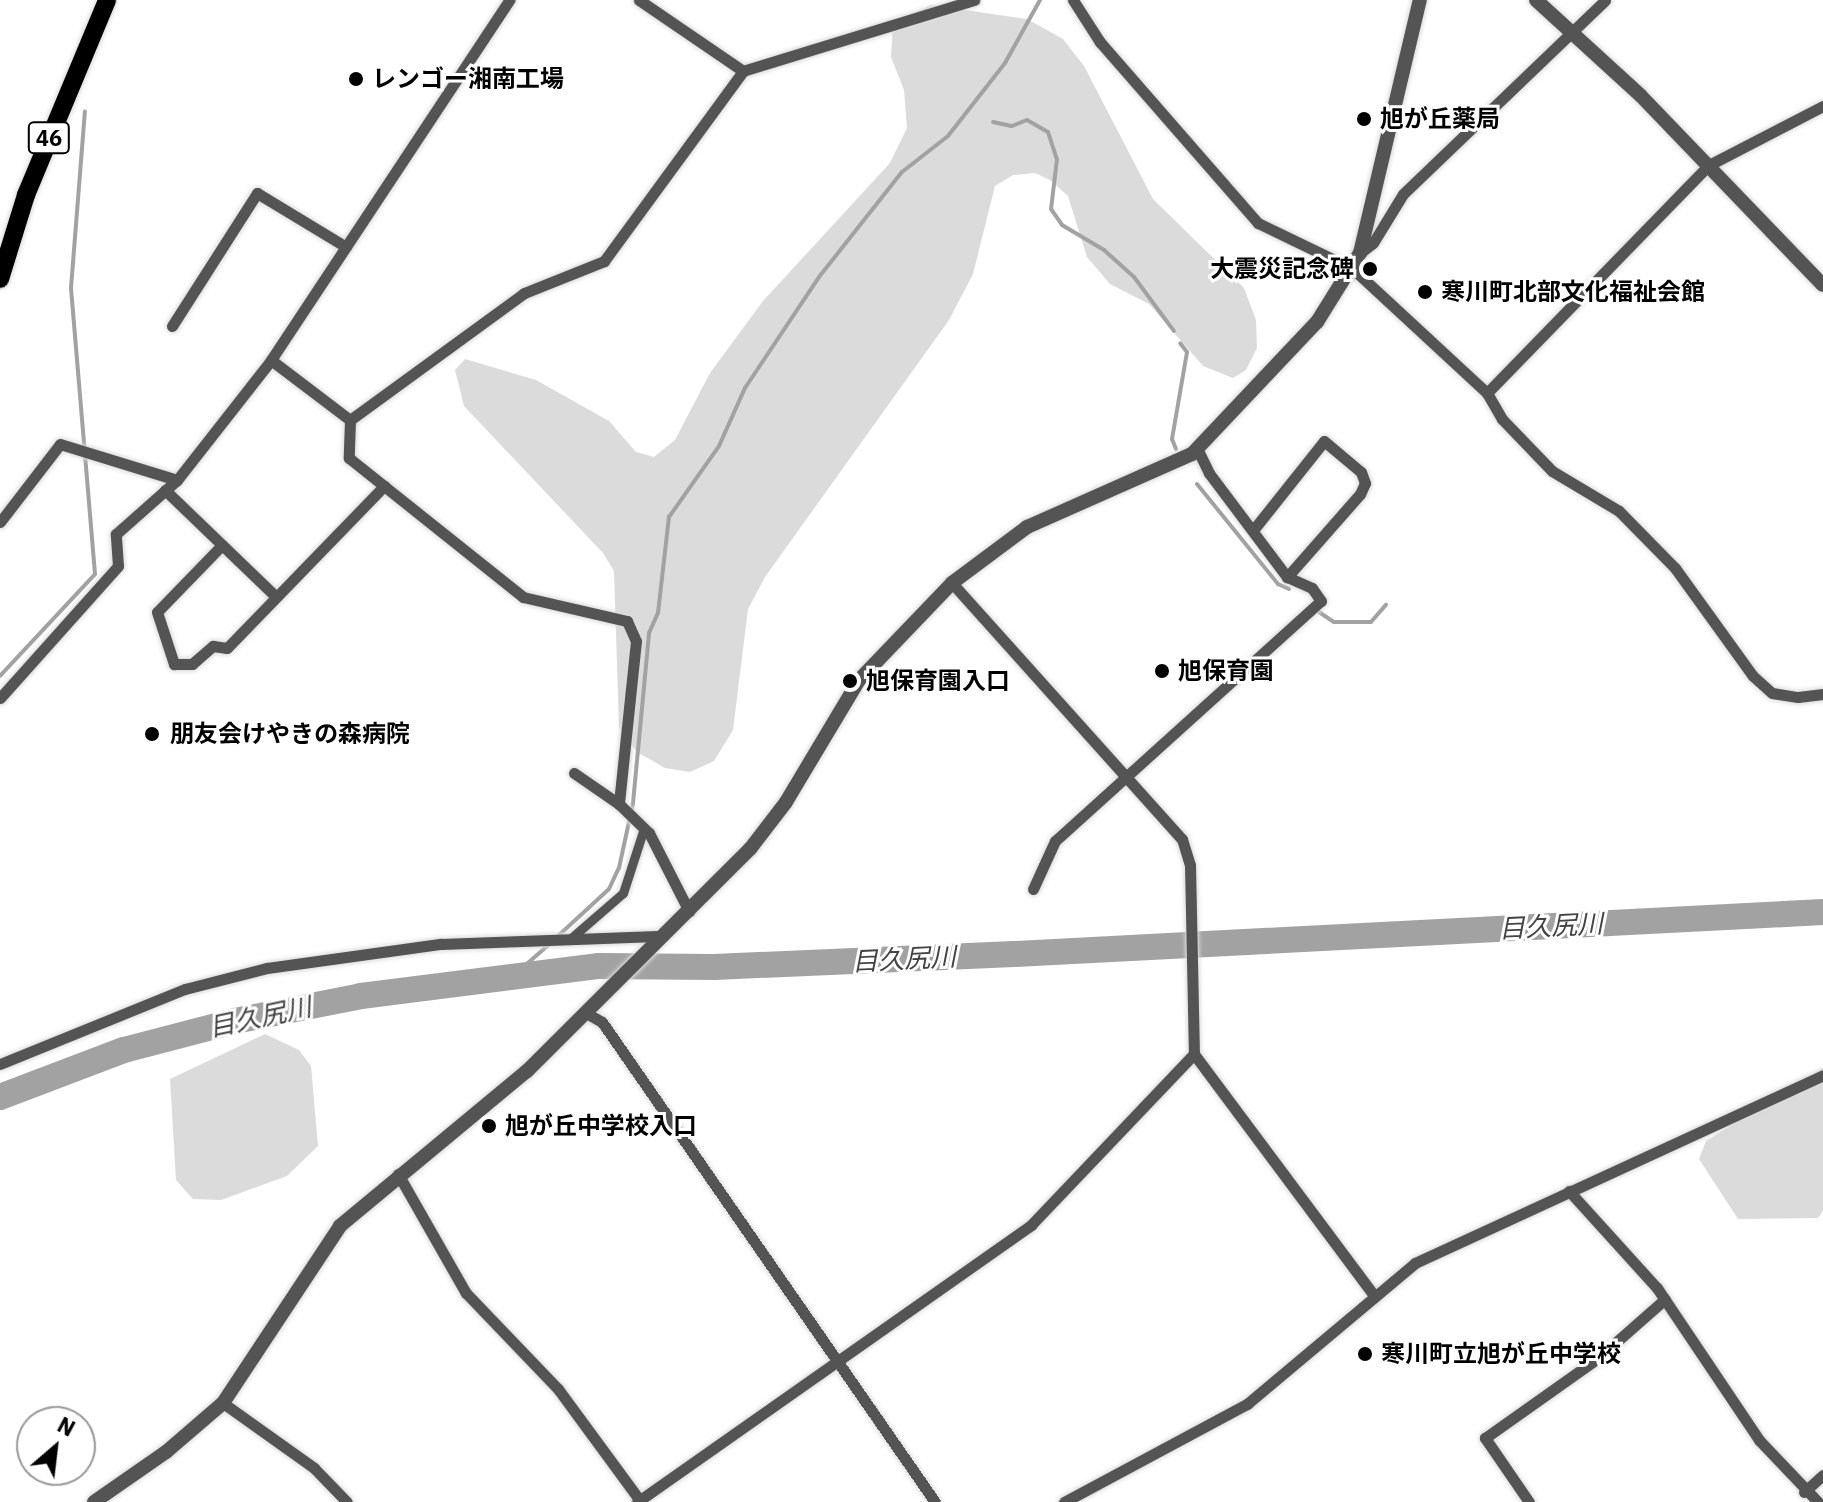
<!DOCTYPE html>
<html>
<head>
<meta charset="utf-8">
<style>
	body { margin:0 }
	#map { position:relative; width:1823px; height:1502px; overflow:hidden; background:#fff; font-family:"IBM Plex Sans","Noto Sans JP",sans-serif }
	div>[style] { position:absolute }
	.green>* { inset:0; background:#dbdbdb }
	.stream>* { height:4px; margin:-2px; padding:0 2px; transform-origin:2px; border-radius:2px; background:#a2a2a2 }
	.river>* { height:26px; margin:-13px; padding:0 13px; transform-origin:13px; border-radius:13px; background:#a2a2a2 }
	.roads { filter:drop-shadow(0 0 2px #dbdbdb) drop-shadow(0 0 2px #dbdbdb) }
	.pedestrian>* { height:9px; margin:-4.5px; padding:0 4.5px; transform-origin:4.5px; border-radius:4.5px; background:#545454 }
	.minor>* { height:11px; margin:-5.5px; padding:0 5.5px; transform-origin:5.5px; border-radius:5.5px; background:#545454 }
	.tertiary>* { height:14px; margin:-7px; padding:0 7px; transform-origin:7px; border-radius:7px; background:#545454 }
	.primary>* { height:18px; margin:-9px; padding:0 9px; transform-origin:9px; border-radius:9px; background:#000 }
	.dots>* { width:22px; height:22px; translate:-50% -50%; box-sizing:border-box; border:4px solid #fff; border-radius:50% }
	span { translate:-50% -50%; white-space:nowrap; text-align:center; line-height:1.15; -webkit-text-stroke:6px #fff; paint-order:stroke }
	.shield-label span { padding:2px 6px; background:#fff; border:2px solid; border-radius:6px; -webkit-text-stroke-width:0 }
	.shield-label { font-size:22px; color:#000; font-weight:700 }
	.poi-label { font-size:24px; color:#000; font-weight:700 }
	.left { translate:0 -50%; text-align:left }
	.right { translate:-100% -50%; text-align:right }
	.water-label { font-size:26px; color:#434343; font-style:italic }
	.north { position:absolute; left:16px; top:1406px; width:80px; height:80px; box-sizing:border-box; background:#fff; border:2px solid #999; border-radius:50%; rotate:28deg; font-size:22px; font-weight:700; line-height:32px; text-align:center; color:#000 }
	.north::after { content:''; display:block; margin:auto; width:28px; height:36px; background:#000; clip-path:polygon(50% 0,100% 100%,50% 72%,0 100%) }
</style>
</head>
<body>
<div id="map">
	<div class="green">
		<div style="clip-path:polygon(931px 5px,1027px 19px,1063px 39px,1084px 66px,1153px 199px,1244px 288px,1256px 320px,1257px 348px,1246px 370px,1233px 378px,1203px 366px,1149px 304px,1110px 284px,1087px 257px,1068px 196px,1050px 180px,1035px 173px,1013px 175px,995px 186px,973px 274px,949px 320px,765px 577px,748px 609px,733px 730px,714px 761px,690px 772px,665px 768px,637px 752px,619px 727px,614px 571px,603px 553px,464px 406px,455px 370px,465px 359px,536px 380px,609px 421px,636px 452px,654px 457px,675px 440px,710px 373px,763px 301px,890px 163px,907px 128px,904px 90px,891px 57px,893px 23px)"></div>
		<div style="clip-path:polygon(265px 1034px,299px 1050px,311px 1066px,318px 1146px,287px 1176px,221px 1200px,193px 1199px,176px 1180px,170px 1079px)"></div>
		<div style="clip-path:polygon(1823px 1068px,1823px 1211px,1818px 1218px,1738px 1219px,1699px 1159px,1706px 1141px)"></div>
	</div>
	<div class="stream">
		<div style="left:993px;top:122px;width:19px;rotate:12deg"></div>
		<div style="left:1012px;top:126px;width:16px;rotate:-22deg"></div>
		<div style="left:1027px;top:120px;width:24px;rotate:30deg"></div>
		<div style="left:1048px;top:132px;width:28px;rotate:72deg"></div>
		<div style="left:1057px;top:159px;width:50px;rotate:96.8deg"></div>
		<div style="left:1051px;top:209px;width:19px;rotate:55deg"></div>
		<div style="left:1062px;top:225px;width:49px;rotate:30.8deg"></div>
		<div style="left:1104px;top:250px;width:40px;rotate:42deg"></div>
		<div style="left:1134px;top:277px;width:67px;rotate:53.5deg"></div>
		<div style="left:1176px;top:449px;width:11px;rotate:-112deg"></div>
		<div style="left:1172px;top:439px;width:88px;rotate:-80.2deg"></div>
		<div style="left:1187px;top:352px;width:11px;rotate:-128deg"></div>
		<div style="left:1197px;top:484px;width:129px;rotate:51deg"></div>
		<div style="left:1278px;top:584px;width:12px;rotate:24deg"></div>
		<div style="left:1319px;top:612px;width:18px;rotate:34deg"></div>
		<div style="left:1334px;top:622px;width:37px"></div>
		<div style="left:1371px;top:622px;width:23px;rotate:-49deg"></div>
		<div style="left:0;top:676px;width:139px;rotate:-47deg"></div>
		<div style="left:95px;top:574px;width:287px;rotate:-94.8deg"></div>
		<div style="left:71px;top:288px;width:177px;rotate:-85.5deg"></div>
		<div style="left:558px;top:936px;width:69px;rotate:-42.7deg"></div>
		<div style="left:609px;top:889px;width:23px;rotate:-65deg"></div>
		<div style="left:619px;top:868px;width:66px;rotate:-77.8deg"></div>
		<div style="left:633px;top:803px;width:171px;rotate:-84.6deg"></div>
		<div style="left:649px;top:633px;width:22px;rotate:-66deg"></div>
		<div style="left:658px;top:613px;width:97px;rotate:-83.5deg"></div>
		<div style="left:669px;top:517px;width:87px;rotate:-54.8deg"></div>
		<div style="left:719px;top:446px;width:64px;rotate:-65.9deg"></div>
		<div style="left:745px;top:388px;width:133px;rotate:-56.3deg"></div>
		<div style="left:819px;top:277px;width:134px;rotate:-51.7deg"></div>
		<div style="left:902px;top:172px;width:58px;rotate:-38deg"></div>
		<div style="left:948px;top:136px;width:93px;rotate:-52deg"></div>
		<div style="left:1005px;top:63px;width:72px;rotate:-60.9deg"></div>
		<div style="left:513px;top:976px;width:52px;rotate:-41.1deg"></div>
	</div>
	<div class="river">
		<div style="left:0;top:1097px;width:133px;rotate:-20.8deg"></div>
		<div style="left:124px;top:1050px;width:115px;rotate:-14.6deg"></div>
		<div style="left:235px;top:1021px;width:128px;rotate:-11.2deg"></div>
		<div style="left:361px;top:996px;width:240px;rotate:-7.2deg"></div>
		<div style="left:599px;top:966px;width:115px;rotate:0.5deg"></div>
		<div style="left:714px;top:967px;width:300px;rotate:-2.5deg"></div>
		<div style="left:1014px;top:954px;width:810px;rotate:-2.97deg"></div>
	</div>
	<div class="roads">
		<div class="pedestrian">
			<div style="left:570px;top:939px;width:70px;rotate:-41deg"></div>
			<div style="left:623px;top:893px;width:68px;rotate:-72.1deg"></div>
		</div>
		<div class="minor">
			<div style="left:639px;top:0;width:126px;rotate:34.3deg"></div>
			<div style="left:1073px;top:0;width:50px;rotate:57.3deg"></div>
			<div style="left:1100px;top:42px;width:240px;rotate:48.9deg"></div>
			<div style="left:1258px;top:223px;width:106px;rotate:25.8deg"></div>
			<div style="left:1353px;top:269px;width:183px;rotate:42.8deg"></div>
			<div style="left:1487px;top:393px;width:30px;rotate:60deg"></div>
			<div style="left:1502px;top:419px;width:72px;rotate:46.1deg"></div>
			<div style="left:1552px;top:471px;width:78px;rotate:30.8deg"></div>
			<div style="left:1619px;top:511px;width:80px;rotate:45.5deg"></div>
			<div style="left:1675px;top:568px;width:133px;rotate:54.2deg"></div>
			<div style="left:1753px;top:676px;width:25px;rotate:42deg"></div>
			<div style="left:1772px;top:693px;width:26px;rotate:9deg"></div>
			<div style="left:1798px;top:697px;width:25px;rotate:-7deg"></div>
			<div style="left:1360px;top:253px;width:16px;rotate:-38deg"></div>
			<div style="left:1373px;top:243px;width:57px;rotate:-58.5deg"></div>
			<div style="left:1403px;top:194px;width:280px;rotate:-43.8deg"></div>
			<div style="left:172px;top:326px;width:158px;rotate:-57.4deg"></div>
			<div style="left:257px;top:193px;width:104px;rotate:31.2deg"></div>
			<div style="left:271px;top:360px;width:99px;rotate:37.2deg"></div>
			<div style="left:350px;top:420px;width:38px;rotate:92deg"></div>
			<div style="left:349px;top:458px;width:223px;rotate:38.6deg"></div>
			<div style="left:523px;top:597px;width:107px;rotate:13deg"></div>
			<div style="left:627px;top:621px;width:22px;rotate:66deg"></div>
			<div style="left:636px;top:641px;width:164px;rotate:96deg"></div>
			<div style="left:1487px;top:393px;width:318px;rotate:-45.8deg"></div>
			<div style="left:1709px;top:165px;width:128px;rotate:-27.4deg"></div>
			<div style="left:350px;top:420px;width:215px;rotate:-36.1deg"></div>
			<div style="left:524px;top:293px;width:86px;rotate:-21.8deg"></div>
			<div style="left:604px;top:261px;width:235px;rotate:-53.8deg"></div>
			<div style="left:743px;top:71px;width:242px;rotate:-17.1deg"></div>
			<div style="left:165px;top:490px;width:154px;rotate:43.9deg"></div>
			<div style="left:0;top:522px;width:98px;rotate:-52.4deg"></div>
			<div style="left:60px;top:444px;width:122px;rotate:17.1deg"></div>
			<div style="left:1254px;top:529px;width:112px;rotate:-51.5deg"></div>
			<div style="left:1324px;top:441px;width:48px;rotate:40deg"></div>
			<div style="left:1361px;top:472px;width:12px;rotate:70deg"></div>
			<div style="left:1365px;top:483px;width:12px;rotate:114deg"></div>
			<div style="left:1360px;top:494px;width:111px;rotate:131.3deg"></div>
			<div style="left:222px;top:545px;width:93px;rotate:134.1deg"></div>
			<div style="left:157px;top:612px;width:55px;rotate:71.9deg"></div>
			<div style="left:174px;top:664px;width:18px"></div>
			<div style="left:192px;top:664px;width:28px;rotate:-41deg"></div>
			<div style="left:213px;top:646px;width:14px;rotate:8deg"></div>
			<div style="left:227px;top:648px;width:226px;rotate:-45.9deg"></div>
			<div style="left:952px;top:583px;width:344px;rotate:48.1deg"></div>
			<div style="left:1182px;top:839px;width:27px;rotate:73deg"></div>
			<div style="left:1190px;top:865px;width:189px;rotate:88.8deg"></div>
			<div style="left:1194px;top:1054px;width:299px;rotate:53.3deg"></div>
			<div style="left:0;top:698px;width:177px;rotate:-48.2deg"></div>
			<div style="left:118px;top:566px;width:32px;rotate:-94deg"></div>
			<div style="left:116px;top:534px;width:81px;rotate:-41.5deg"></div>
			<div style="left:177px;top:480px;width:152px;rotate:-51.9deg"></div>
			<div style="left:271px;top:360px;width:432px;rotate:-56.5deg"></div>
			<div style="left:574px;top:773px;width:55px;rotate:34.6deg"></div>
			<div style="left:619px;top:804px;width:42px;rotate:44deg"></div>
			<div style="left:649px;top:833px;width:88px;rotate:62.9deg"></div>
			<div style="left:1033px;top:889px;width:53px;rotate:-65.4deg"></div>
			<div style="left:1055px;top:841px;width:358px;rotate:-42.1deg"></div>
			<div style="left:1321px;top:601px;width:16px;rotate:-125deg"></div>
			<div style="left:1312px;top:588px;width:27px;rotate:-156deg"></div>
			<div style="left:1287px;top:577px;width:130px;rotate:-126.9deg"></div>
			<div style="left:1209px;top:473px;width:25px;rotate:-116deg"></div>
			<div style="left:588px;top:1014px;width:16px;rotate:30deg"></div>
			<div style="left:602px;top:1022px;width:584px;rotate:55.25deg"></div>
			<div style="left:0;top:1064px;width:200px;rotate:-22.1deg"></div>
			<div style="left:185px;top:989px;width:85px;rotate:-14.4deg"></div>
			<div style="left:267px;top:968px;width:176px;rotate:-7.9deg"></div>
			<div style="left:441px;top:944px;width:223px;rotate:-2.1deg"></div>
			<div style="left:398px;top:1174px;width:137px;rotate:60.3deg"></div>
			<div style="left:466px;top:1293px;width:133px;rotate:46.2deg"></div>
			<div style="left:558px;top:1389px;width:140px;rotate:53.7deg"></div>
			<div style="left:1569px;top:1191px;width:131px;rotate:47.8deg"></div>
			<div style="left:1657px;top:1288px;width:183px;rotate:56.1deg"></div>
			<div style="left:1759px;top:1440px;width:86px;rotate:46.4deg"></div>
			<div style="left:223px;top:1403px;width:112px;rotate:35.5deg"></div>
			<div style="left:314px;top:1468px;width:47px;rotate:45.9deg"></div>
			<div style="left:1804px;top:1492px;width:25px;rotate:-42deg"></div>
			<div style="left:637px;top:1502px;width:482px;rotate:-35.1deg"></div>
			<div style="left:1031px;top:1225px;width:236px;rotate:-46.4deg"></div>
			<div style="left:1064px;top:1502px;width:208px;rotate:-28.2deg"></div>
			<div style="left:1247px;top:1404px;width:219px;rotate:-40deg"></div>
			<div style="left:1415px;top:1263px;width:449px;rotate:-24.7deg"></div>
			<div style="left:1529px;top:1502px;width:78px;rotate:-124.5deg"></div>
			<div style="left:1485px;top:1438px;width:138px;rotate:-35.3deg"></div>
			<div style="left:1598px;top:1358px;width:89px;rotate:-41.4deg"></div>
		</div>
		<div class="tertiary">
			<div style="left:1536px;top:0;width:142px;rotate:42.4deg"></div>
			<div style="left:1641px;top:96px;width:262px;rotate:46.1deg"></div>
			<div style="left:94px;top:1502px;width:88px;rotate:-34.8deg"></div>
			<div style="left:166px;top:1452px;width:75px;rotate:-40.7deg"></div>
			<div style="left:223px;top:1403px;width:212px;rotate:-56.5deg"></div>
			<div style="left:340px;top:1226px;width:243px;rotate:-39.7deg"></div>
			<div style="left:527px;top:1071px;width:315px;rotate:-44.9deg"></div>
			<div style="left:750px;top:849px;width:59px;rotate:-52.5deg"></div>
			<div style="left:786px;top:802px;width:142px;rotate:-59.1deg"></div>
			<div style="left:859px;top:680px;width:134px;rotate:-46.2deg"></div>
			<div style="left:952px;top:583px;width:94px;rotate:-36.7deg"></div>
			<div style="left:1027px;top:527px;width:180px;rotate:-23.9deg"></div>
			<div style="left:1192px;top:454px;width:182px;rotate:-46.6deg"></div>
			<div style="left:1317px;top:322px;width:81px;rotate:-58.1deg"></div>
			<div style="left:1360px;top:253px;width:260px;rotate:-76.7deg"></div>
		</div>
		<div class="primary">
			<div style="left:0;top:279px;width:88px;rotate:-72.8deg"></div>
			<div style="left:26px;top:195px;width:211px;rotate:-67.4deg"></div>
		</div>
	</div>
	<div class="dots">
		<div style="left:356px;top:79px;background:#000"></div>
		<div style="left:1364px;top:119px;background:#000"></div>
		<div style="left:1370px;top:269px;background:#000"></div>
		<div style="left:1425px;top:292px;background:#000"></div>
		<div style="left:1162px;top:671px;background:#000"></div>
		<div style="left:850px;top:681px;background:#000"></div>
		<div style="left:152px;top:734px;background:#000"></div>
		<div style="left:489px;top:1126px;background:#000"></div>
		<div style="left:1365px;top:1354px;background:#000"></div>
	</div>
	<div class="shield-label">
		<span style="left:49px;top:138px">46</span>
	</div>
	<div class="poi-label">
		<span class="left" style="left:372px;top:79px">レンゴー湘南工場</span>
		<span class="left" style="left:1380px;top:119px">旭が丘薬局</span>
		<span class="right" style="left:1354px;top:269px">大震災記念碑</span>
		<span class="left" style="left:1441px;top:292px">寒川町北部文化福祉会館</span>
		<span class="left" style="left:1178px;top:671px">旭保育園</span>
		<span class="left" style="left:866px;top:681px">旭保育園入口</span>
		<span class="left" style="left:170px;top:734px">朋友会けやきの森病院</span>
		<span class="left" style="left:505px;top:1126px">旭が丘中学校入口</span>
		<span class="left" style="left:1381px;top:1354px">寒川町立旭が丘中学校</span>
	</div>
	<div class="water-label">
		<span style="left:1551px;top:926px;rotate:-3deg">目久尻川</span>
		<span style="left:904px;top:959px;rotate:-3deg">目久尻川</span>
		<span style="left:260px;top:1017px;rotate:-12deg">目久尻川</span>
	</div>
	<div class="north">N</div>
</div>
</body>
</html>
